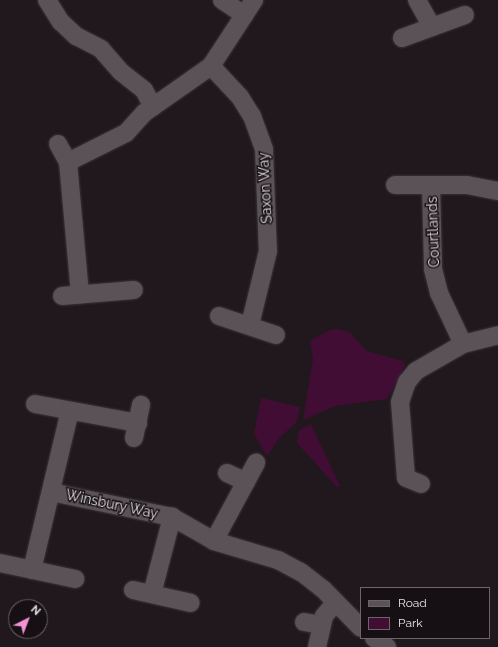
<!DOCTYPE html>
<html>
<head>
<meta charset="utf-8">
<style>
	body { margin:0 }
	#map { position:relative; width:498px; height:647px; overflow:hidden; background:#20181d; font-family:Raleway,sans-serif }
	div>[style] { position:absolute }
	.green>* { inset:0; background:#420d35 }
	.roads { filter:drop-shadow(0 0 1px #3a3538) drop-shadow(0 0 1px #3a3538) }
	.minor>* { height:18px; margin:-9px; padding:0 9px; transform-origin:9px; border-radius:9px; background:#5a5257 }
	span { translate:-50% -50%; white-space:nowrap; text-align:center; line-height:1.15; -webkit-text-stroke:3px #161014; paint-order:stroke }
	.street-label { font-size:14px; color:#e9e4e7 }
	.legend { position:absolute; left:360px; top:587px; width:130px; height:52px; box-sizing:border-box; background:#161014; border:1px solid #6a6568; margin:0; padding:5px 7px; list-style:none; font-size:12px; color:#e9e4e7 }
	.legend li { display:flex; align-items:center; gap:8px; height:20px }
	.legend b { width:20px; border:1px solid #6a6568 }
	.north { position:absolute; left:8px; top:599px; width:40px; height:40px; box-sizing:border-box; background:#161014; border:1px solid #6a6568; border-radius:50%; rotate:42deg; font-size:11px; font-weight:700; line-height:16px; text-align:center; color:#e9e4e7 }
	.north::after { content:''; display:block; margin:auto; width:14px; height:18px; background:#f391d5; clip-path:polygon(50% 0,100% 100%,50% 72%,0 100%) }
</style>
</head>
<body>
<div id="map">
	<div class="green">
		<div style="clip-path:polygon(338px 329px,350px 333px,367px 351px,403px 361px,405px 366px,387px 399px,335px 406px,303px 420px,313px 359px,310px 341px,330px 330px)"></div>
		<div style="clip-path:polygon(261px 398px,300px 407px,296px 423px,280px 437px,267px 456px,254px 434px)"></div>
		<div style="clip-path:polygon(311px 424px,340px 486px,337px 487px,297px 443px,299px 430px)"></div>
	</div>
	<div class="roads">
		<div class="minor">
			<div style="left:47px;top:0;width:26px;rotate:58deg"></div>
			<div style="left:61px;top:22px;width:21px;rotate:43deg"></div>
			<div style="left:76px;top:36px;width:28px;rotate:27deg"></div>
			<div style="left:101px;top:49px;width:30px;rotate:49deg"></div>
			<div style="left:121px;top:72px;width:29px;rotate:38deg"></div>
			<div style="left:144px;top:90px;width:19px;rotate:62deg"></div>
			<div style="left:222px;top:0;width:27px;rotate:34deg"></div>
			<div style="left:417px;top:0;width:31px;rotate:61deg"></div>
			<div style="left:402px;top:38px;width:67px;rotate:-20.1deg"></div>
			<div style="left:211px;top:66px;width:42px;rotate:46.9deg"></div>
			<div style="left:240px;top:97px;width:22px;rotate:58deg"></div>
			<div style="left:252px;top:116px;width:35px;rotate:70deg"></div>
			<div style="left:264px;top:149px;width:102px;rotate:87.8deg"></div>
			<div style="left:268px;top:251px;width:76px;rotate:103.7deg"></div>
			<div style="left:58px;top:144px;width:21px;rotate:61deg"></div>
			<div style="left:68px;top:162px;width:133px;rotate:84.8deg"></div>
			<div style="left:68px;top:162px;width:65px;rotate:-26.6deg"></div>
			<div style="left:126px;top:133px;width:27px;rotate:-48deg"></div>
			<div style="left:144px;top:113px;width:82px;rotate:-35deg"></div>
			<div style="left:211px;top:66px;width:79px;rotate:-56.9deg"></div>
			<div style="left:395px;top:185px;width:72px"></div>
			<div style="left:467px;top:185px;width:32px;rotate:11deg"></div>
			<div style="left:431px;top:185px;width:84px;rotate:88.6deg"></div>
			<div style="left:433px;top:269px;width:25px;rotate:76deg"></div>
			<div style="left:439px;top:293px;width:56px;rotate:64.8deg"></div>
			<div style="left:62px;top:296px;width:72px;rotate:-4.8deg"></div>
			<div style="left:219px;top:316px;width:60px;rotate:18.4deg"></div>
			<div style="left:35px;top:404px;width:105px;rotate:10.5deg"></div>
			<div style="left:134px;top:438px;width:34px;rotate:-78deg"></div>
			<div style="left:227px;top:473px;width:21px;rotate:25deg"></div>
			<div style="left:421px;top:484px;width:16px;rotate:-158deg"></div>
			<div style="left:406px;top:478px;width:76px;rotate:-94.5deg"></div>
			<div style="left:400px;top:402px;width:21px;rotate:-71deg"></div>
			<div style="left:407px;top:382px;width:14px;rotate:-51deg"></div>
			<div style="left:416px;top:371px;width:54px;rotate:-29.9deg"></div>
			<div style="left:463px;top:344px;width:36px;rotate:-14deg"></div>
			<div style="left:51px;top:492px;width:124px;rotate:11.7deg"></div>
			<div style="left:172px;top:517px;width:48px;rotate:29.7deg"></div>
			<div style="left:214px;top:541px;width:67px;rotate:16.5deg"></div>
			<div style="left:278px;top:560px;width:26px;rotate:28deg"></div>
			<div style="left:301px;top:572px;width:28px;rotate:38deg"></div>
			<div style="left:323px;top:589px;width:54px;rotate:45.7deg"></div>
			<div style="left:214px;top:541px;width:89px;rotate:-61.7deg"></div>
			<div style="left:0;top:563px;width:77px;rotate:12deg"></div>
			<div style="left:32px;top:570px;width:163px;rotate:-76.6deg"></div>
			<div style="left:133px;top:590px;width:59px;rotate:12.6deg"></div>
			<div style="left:152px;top:594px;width:80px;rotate:-75.4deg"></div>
			<div style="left:304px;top:622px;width:17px;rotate:10deg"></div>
			<div style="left:374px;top:638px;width:16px;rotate:35deg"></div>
			<div style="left:317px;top:647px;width:32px;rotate:-77deg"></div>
			<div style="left:324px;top:616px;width:17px;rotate:-50deg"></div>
		</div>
	</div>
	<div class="street-label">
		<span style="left:265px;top:188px;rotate:-93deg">Saxon Way</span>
		<span style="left:433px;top:232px;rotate:-92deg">Courtlands</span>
		<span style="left:112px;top:504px;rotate:12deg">Winsbury Way</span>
	</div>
	<ul class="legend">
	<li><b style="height:5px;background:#5a5257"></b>Road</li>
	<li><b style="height:11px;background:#420d35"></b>Park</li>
	</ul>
	<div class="north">N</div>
</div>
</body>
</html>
